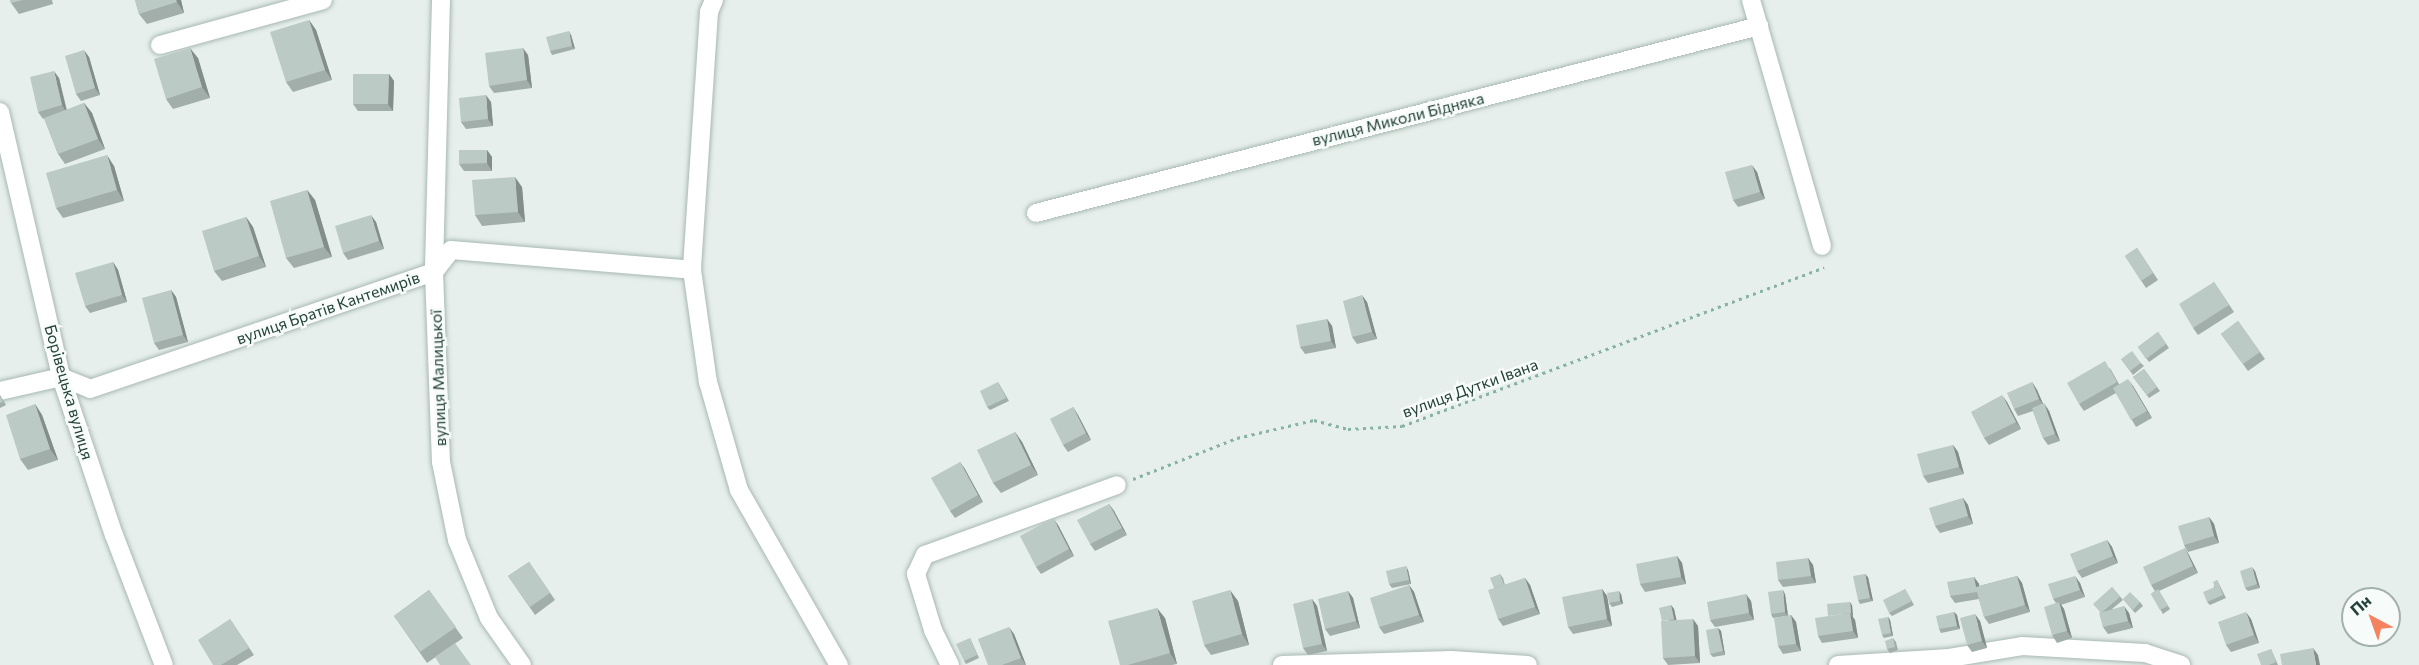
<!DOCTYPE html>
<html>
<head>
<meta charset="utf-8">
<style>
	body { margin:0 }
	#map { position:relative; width:2419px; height:665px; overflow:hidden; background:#e6efeb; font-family:Commissioner,sans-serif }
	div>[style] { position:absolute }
	.path>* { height:3px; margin-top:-1.5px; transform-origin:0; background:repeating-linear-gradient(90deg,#86b3a5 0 3px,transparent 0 7.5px) }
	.roads { filter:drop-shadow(0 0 2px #a8b8b2) drop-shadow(0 0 2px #a8b8b2) }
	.street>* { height:18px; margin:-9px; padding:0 9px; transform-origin:9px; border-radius:9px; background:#fff }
	.wall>* { inset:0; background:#a1aea9 }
	.shaded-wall>* { inset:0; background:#838d89 }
	.building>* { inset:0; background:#bbcac4 }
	span { translate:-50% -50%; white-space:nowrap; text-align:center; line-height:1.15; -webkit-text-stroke:5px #f7fbf9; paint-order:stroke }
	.street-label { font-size:16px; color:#24423a }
	.north { position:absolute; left:2341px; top:587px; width:60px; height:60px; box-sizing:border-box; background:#f7fbf9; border:2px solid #a3b1ad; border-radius:50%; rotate:319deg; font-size:16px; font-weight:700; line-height:24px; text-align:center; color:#24423a }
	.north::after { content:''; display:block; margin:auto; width:21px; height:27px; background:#f4845f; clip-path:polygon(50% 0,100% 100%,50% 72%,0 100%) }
</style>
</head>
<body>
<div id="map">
	<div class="path">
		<div style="left:1133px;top:479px;width:112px;rotate:-21.5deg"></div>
		<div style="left:1237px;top:438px;width:79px;rotate:-13.2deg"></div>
		<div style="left:1314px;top:420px;width:35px;rotate:15deg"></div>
		<div style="left:1348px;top:429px;width:54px;rotate:-3.2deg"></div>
		<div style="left:1402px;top:426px;width:451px;rotate:-20.6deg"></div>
	</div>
	<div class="roads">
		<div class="street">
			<div style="left:441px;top:0;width:272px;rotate:91.5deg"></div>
			<div style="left:434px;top:272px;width:190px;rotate:87.9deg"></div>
			<div style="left:441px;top:462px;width:80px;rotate:78.4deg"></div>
			<div style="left:457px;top:540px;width:84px;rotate:67.7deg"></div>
			<div style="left:489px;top:618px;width:57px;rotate:54.9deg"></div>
			<div style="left:714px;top:0;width:13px;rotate:113deg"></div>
			<div style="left:709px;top:12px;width:259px;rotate:93.8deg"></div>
			<div style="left:692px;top:270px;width:113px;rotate:81.9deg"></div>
			<div style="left:708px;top:382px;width:112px;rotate:74deg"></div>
			<div style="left:739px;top:490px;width:202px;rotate:60.3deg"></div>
			<div style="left:1751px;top:0;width:256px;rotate:73.9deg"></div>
			<div style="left:160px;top:45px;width:169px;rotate:-15.4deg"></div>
			<div style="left:0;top:112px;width:272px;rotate:77deg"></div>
			<div style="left:61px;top:377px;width:167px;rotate:71.5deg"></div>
			<div style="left:114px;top:535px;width:139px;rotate:69deg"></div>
			<div style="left:1036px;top:213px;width:747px;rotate:-14.5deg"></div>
			<div style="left:0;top:391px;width:63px;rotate:-12.9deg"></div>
			<div style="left:61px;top:377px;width:31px;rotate:22deg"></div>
			<div style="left:90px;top:389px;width:363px;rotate:-18.8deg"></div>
			<div style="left:434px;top:272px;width:28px;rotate:-52deg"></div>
			<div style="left:451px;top:250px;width:242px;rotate:4.7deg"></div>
			<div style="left:950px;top:665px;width:39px;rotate:-116deg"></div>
			<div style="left:933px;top:630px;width:59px;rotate:-106.9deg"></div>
			<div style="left:916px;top:574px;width:21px;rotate:-65deg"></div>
			<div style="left:925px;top:555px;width:204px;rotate:-20deg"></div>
			<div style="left:1282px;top:665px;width:169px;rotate:-1.7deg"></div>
			<div style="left:1451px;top:660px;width:77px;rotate:3.7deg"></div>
			<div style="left:1838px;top:665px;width:111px;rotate:-3.6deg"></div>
			<div style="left:1949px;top:658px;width:74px;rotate:-9.3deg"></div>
			<div style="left:2022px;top:646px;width:123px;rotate:3.3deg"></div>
			<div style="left:2145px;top:653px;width:38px;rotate:18deg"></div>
		</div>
	</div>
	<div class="wall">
		<div style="clip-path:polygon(10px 0,52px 0,53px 4px,19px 14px,11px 3px)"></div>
		<div style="clip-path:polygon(135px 0,181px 0,184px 13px,147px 24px,139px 14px)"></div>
		<div style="clip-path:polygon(309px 20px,316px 30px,332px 80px,293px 92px,286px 82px)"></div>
		<div style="clip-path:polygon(571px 35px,575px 49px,552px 55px,550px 51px)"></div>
		<div style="clip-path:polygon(528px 55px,532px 88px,494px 93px,489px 86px)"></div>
		<div style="clip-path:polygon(89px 57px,100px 95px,81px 101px,76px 94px)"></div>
		<div style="clip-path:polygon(198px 58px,210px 98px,173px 109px,166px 99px)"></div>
		<div style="clip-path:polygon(389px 74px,394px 81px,393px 111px,358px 111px,353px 104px)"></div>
		<div style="clip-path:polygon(59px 78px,67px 110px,84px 103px,92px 113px,105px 149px,65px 164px,58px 154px,44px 118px,43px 119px,38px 112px)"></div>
		<div style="clip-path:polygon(491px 102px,493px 126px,466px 129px,461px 122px)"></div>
		<div style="clip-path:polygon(487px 150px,492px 157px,492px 171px,464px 171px,459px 164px)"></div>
		<div style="clip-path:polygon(114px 166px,124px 201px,63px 218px,56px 208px)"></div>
		<div style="clip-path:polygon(1757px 172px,1765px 199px,1738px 207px,1733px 200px)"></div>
		<div style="clip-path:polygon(522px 187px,525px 222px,482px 226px,475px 215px)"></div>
		<div style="clip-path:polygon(307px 190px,315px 200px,332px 257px,294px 268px,286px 258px)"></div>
		<div style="clip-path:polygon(246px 217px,253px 227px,266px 267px,222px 281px,214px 271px)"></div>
		<div style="clip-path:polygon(376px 222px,384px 249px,348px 260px,343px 253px)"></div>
		<div style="clip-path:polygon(2137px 248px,2158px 280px,2146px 288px,2125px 256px)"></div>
		<div style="clip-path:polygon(113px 262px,118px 270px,127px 302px,90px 313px,85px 306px)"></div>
		<div style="clip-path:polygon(2214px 282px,2234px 312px,2198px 335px,2193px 328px)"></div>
		<div style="clip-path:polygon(171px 290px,176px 297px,188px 342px,159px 350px,154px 343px)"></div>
		<div style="clip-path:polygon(1367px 302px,1377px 339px,1357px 344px,1352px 337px)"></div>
		<div style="clip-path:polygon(1327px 319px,1332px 326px,1336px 348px,1305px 354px,1300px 347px)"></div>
		<div style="clip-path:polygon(2238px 321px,2265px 359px,2248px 371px,2221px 334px)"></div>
		<div style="clip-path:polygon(2158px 332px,2169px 348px,2149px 362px,2138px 347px)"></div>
		<div style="clip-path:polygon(2121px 359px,2141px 363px,2144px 366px,2133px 375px)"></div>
		<div style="clip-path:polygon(2110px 368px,2119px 384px,2133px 386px,2152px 418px,2136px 427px,2116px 393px,2084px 411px,2079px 404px)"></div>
		<div style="clip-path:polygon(2144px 369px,2160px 391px,2149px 398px,2133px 377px)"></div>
		<div style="clip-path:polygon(998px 382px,1009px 401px,990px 410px,987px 407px)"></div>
		<div style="clip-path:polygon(2032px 382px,2037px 390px,2043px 404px,2049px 411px,2060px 441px,2048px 445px,2043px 438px,2033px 411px,2018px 416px,2014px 409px)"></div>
		<div style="clip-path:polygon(0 395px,6px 405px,0 408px)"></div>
		<div style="clip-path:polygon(2007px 402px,2021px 429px,1989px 445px,1984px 438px)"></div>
		<div style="clip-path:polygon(35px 404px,42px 415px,58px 460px,28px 470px,20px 459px)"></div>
		<div style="clip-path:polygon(1073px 407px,1078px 415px,1091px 440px,1068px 452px,1063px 445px)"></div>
		<div style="clip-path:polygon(1015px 432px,1022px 442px,1038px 475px,1001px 493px,993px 483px)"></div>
		<div style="clip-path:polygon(1953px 445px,1958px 452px,1964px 474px,1928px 483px,1923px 476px)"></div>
		<div style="clip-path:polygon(960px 462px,983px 502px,955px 518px,950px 511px)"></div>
		<div style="clip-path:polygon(1963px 498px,1968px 505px,1973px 524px,1940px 533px,1935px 526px)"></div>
		<div style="clip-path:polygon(1109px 504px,1114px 511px,1127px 535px,1095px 551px,1090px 544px)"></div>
		<div style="clip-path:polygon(2209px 517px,2214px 524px,2219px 543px,2188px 552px,2184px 545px)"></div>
		<div style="clip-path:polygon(1058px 525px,1074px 556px,1041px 574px,1036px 567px)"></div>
		<div style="clip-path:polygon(2107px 540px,2112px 547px,2118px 563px,2082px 578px,2077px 571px)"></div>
		<div style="clip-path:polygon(2185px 548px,2189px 555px,2198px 573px,2159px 591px,2170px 609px,2163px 614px,2151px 594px,2155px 591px,2151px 585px)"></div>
		<div style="clip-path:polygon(1677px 556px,1682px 563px,1686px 584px,1645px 592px,1640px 584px)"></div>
		<div style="clip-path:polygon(1808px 558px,1813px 565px,1816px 583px,1783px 587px,1778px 580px)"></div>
		<div style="clip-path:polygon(529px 562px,555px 600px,535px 615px,508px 576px)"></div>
		<div style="clip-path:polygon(1408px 570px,1411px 584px,1392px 588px,1389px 584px)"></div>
		<div style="clip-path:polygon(2255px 571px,2260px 588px,2248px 591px,2245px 588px)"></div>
		<div style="clip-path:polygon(1500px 574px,1503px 578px,1505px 585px,1525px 578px,1530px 585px,1540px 614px,1503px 626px,1498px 619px,1494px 588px)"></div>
		<div style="clip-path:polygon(2017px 576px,2022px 583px,2030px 612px,1989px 624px,1984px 617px,1979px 599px,1955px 603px,1950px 596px,1974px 577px,1979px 584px,1979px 586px)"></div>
		<div style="clip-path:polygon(1868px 577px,1873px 601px,1860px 604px,1858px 600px)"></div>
		<div style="clip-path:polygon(2217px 580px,2226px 598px,2210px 605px,2207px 602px)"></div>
		<div style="clip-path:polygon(2080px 583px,2085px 597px,2061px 605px,2064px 609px,2072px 638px,2057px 643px,2052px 635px,2056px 603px,2053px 599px)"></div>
		<div style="clip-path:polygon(1409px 585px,1414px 592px,1424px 622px,1384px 634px,1379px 627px)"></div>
		<div style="clip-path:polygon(2112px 587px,2123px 600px,2112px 609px,2129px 613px,2133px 628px,2108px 634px,2103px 627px,2100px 613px)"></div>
		<div style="clip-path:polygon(1602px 589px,1607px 596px,1612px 626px,1573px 634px,1568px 627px)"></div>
		<div style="clip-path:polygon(1905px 589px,1914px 605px,1892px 616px,1889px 613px)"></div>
		<div style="clip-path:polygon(429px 590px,463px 638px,427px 663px,394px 616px)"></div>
		<div style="clip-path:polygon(1348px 591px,1353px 598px,1360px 628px,1330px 636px,1325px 629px)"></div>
		<div style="clip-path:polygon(1621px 594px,1623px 604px,1612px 607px,1609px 603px)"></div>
		<div style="clip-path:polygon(1785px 594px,1788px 616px,1791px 615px,1796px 622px,1801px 651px,1783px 654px,1778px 646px,1786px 616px,1773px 618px,1771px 614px)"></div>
		<div style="clip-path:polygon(1312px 599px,1317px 606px,1327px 651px,1308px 655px,1303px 648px)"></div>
		<div style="clip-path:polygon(2123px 599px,2140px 602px,2143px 606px,2135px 613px)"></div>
		<div style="clip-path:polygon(1238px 601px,1249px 645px,1211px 655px,1204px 645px)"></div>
		<div style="clip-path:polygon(1751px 601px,1754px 620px,1715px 627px,1710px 620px)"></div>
		<div style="clip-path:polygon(1671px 605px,1674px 609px,1676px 620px,1698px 626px,1700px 663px,1668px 665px,1663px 658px)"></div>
		<div style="clip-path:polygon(1852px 605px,1853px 617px,1855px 620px,1858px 638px,1822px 643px,1818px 636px)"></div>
		<div style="clip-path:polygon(1954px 612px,1957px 615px,1960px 629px,1941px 633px,1939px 629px)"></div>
		<div style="clip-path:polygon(1888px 617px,1890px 620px,1893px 636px,1884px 638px,1882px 635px)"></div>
		<div style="clip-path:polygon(1165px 618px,1177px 664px,1172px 665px,1120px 665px)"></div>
		<div style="clip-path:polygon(230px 619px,254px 655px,237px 665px,213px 665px)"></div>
		<div style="clip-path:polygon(2251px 619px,2259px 643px,2231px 652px,2226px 645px)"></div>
		<div style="clip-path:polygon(1980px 621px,1987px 648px,1972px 652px,1967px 645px)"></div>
		<div style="clip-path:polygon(1718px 628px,1721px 631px,1725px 655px,1713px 657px,1710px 654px)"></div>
		<div style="clip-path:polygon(1014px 634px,1026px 665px,988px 665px)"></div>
		<div style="clip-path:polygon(970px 638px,979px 658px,966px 664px,964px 661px)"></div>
		<div style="clip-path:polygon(1893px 638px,1896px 642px,1898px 650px,1890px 653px,1887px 649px)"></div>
		<div style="clip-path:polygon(2271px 649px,2278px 665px,2261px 665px)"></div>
	</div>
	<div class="shaded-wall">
		<div style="clip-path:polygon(176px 0,181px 0,184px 13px,177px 2px)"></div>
		<div style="clip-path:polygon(309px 20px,316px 30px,332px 80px,325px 70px)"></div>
		<div style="clip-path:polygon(569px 31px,571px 35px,575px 49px,572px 46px)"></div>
		<div style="clip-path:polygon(190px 48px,198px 58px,210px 98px,202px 87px)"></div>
		<div style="clip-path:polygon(523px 48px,528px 55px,532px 88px,527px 80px)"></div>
		<div style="clip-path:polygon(84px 50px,89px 57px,100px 95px,95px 88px)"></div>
		<div style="clip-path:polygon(54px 71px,59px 78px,67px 113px,62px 105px)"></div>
		<div style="clip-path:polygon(389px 74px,394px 81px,393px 111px,388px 104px)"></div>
		<div style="clip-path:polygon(486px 95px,491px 102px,493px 126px,488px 119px)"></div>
		<div style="clip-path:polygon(84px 103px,92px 113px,105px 149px,98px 139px)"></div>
		<div style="clip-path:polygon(487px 150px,492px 157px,492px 171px,487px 163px)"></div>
		<div style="clip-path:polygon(107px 155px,114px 166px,124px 201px,117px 190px)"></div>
		<div style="clip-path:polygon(1752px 165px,1757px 172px,1765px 199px,1760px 192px)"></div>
		<div style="clip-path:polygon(515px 177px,522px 187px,525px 222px,518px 212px)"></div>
		<div style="clip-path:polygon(307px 190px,315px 200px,332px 257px,324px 247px)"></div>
		<div style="clip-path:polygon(371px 215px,376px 222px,384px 249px,379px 241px)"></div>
		<div style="clip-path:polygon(246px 217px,253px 227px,266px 267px,259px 256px)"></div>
		<div style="clip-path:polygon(113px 262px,118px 270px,127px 302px,122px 295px)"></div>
		<div style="clip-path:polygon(171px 290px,176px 297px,188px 342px,183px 335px)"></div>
		<div style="clip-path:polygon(1362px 295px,1367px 302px,1377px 339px,1372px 332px)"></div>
		<div style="clip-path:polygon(1327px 319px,1332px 326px,1336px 348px,1331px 341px)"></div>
		<div style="clip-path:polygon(2128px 379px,2133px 386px,2152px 418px,2147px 411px)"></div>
		<div style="clip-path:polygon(2032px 382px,2037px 390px,2044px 406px,2039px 399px)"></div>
		<div style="clip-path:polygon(2002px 395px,2007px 402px,2021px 429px,2016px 422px)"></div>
		<div style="clip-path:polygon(2044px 403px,2049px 411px,2060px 441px,2055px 434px)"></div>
		<div style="clip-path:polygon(35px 404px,42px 415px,58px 460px,50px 449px)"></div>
		<div style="clip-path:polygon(1073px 407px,1078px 415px,1091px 440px,1086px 433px)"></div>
		<div style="clip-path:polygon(1015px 432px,1022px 442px,1038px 475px,1031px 465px)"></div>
		<div style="clip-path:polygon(1953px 445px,1958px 452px,1964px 474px,1959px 467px)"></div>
		<div style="clip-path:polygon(960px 462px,965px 469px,983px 502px,978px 495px)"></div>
		<div style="clip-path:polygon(1963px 498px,1968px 505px,1973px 524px,1968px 516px)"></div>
		<div style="clip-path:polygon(1109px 504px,1114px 511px,1127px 535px,1122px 528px)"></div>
		<div style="clip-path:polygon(2209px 517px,2214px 524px,2219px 543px,2214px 536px)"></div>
		<div style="clip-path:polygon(1053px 518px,1058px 525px,1074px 556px,1069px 549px)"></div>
		<div style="clip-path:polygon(2107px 540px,2112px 547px,2118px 563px,2113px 556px)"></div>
		<div style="clip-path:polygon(2185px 548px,2189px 555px,2198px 573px,2193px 566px)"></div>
		<div style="clip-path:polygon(1677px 556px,1682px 563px,1686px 584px,1681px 577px)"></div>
		<div style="clip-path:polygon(1808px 558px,1813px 565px,1816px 583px,1811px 576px)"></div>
		<div style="clip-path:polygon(1406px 566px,1408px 570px,1411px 584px,1409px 580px)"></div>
		<div style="clip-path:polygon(2252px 567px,2255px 571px,2260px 588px,2257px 584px)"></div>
		<div style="clip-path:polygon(1865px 574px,1868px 577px,1873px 601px,1870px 598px)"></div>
		<div style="clip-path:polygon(2017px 576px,2022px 583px,2030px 612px,2025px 605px)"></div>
		<div style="clip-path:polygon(2075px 576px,2080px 583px,2085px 597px,2080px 590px)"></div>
		<div style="clip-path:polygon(1974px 577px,1979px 584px,1980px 594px,1976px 587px)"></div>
		<div style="clip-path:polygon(1525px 578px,1530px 585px,1540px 614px,1535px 607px)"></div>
		<div style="clip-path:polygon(1409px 585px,1414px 592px,1424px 622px,1419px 615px)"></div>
		<div style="clip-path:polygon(1602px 589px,1607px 596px,1612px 626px,1607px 619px)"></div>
		<div style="clip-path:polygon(1230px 590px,1238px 601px,1249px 645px,1242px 634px)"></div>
		<div style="clip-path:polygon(1783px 590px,1785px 594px,1788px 616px,1785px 612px)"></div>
		<div style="clip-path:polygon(1348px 591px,1353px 598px,1360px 628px,1356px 621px)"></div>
		<div style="clip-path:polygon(1619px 591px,1621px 594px,1623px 604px,1620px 601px)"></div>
		<div style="clip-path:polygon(1746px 594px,1751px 601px,1754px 620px,1749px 613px)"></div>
		<div style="clip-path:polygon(1312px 599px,1317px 606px,1327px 651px,1322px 644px)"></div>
		<div style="clip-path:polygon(1850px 602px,1852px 605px,1853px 617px,1851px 613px)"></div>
		<div style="clip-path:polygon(2059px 602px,2064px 609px,2072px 638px,2067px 631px)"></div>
		<div style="clip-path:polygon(1671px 605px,1674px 609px,1677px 622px,1674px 619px)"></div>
		<div style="clip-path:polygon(2124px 606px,2129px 613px,2133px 628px,2128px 621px)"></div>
		<div style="clip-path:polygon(1157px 608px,1165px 618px,1177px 664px,1170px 653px)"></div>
		<div style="clip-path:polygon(1954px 612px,1957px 615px,1960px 629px,1957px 626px)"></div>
		<div style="clip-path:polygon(2246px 612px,2251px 619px,2259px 643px,2254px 635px)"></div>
		<div style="clip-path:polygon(1850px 613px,1855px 620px,1858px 638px,1853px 631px)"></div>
		<div style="clip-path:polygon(1975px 614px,1980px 621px,1987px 648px,1982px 641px)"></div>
		<div style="clip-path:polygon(1791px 615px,1796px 622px,1801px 651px,1796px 644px)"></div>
		<div style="clip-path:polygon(1888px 617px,1890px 620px,1893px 636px,1891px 633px)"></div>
		<div style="clip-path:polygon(1693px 619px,1698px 626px,1700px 663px,1695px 656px)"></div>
		<div style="clip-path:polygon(1009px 627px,1014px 634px,1026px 665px,1021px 658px)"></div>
		<div style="clip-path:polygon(1718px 628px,1721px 631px,1725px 655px,1723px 651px)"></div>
		<div style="clip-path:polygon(2313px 648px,2318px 655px,2320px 665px,2316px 665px)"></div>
	</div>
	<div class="building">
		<div style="clip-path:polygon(10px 0,23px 0,11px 3px)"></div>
		<div style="clip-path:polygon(135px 0,176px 0,177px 2px,139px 14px)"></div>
		<div style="clip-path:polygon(309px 20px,325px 70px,286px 82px,270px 32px)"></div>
		<div style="clip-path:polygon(569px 31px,572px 46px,550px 51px,546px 37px)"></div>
		<div style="clip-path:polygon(190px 48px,202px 87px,166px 99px,154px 59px)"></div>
		<div style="clip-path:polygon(523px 48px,527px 80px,489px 86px,485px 53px)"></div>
		<div style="clip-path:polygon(84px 50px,95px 88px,76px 94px,65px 56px)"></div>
		<div style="clip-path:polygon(54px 71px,62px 105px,38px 112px,30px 77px)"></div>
		<div style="clip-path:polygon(353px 74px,389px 74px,388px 104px,353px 104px)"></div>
		<div style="clip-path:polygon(486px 95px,488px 119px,461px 122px,459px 98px)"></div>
		<div style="clip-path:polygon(84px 103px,98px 139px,58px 154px,44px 118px)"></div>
		<div style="clip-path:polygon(459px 150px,487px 150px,487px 163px,459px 164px)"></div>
		<div style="clip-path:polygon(107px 155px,117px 190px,56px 208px,46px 173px)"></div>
		<div style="clip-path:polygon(1752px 165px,1760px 192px,1733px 200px,1725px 172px)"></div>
		<div style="clip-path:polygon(515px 177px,518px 212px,475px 215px,472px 180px)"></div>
		<div style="clip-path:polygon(307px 190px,324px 247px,286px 258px,270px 201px)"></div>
		<div style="clip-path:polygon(371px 215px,379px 241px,343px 253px,335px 226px)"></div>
		<div style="clip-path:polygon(246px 217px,259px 256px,214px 271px,202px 231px)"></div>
		<div style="clip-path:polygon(2137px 248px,2153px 273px,2141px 281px,2125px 256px)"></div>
		<div style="clip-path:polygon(113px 262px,122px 295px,85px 306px,75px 273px)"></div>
		<div style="clip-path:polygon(2214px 282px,2229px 305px,2193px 328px,2179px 304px)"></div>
		<div style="clip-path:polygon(171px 290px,183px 335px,154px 343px,142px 298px)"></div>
		<div style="clip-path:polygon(1362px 295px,1372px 332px,1352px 337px,1343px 301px)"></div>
		<div style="clip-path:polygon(1327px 319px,1331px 341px,1300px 347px,1296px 325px)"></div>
		<div style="clip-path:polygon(2238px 321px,2260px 352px,2243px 364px,2221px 334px)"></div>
		<div style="clip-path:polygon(2158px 332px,2166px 344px,2146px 359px,2138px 347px)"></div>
		<div style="clip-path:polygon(2132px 351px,2141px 363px,2130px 371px,2121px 359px)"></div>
		<div style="clip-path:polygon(2105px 361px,2117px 382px,2079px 404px,2067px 383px)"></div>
		<div style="clip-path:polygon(2144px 369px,2157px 387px,2147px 395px,2133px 377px)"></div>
		<div style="clip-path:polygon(2128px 379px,2147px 411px,2131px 420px,2113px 388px)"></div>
		<div style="clip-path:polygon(998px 382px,1006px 398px,987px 407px,980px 391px)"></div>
		<div style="clip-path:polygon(2032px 382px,2039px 399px,2014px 409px,2007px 393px)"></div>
		<div style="clip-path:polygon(2002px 395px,2016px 422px,1984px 438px,1971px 412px)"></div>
		<div style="clip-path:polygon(0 396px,3px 402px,0 403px)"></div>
		<div style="clip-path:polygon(2044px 403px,2055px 434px,2043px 438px,2032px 408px)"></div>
		<div style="clip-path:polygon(35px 404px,50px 449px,20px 459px,6px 415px)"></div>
		<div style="clip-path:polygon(1073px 407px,1086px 433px,1063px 445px,1050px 419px)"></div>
		<div style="clip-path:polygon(1015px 432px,1031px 465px,993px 483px,977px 450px)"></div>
		<div style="clip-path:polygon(1953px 445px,1959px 467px,1923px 476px,1917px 454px)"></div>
		<div style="clip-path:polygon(960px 462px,978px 495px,950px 511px,931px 478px)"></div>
		<div style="clip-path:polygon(1963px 498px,1968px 516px,1935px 526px,1929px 508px)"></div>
		<div style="clip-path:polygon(1109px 504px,1122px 528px,1090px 544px,1077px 520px)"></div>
		<div style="clip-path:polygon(2209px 517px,2214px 536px,2184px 545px,2178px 526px)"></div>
		<div style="clip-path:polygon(1053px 518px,1069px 549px,1036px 567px,1020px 536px)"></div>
		<div style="clip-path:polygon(2107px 540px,2113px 556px,2077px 571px,2070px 554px)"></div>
		<div style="clip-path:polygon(2185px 548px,2193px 566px,2151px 585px,2143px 567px)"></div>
		<div style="clip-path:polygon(1677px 556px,1681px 577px,1640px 584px,1636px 564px)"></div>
		<div style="clip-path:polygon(1808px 558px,1811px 576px,1778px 580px,1776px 562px)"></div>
		<div style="clip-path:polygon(529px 562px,550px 593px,530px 607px,508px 576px)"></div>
		<div style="clip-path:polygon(1406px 566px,1409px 580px,1389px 584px,1386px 571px)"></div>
		<div style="clip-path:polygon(2252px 567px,2257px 584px,2245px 588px,2240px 571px)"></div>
		<div style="clip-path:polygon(1500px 574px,1504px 585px,1494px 588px,1490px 578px)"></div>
		<div style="clip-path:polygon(1865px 574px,1870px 598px,1858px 600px,1853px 576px)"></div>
		<div style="clip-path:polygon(2017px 576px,2025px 605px,1984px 617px,1977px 592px,1950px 596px,1947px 582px,1974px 577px,1976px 587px)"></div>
		<div style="clip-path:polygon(2075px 576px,2080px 590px,2053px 599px,2048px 584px)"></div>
		<div style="clip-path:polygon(1525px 578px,1535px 607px,1498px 619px,1488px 590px)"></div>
		<div style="clip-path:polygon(2217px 580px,2223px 595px,2207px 602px,2203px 592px,2215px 587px,2213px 582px)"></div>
		<div style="clip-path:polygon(1409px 585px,1419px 615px,1379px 627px,1370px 598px)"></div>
		<div style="clip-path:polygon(2112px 587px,2120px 597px,2101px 613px,2093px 604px)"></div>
		<div style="clip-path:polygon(1602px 589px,1607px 619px,1568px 627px,1562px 597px)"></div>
		<div style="clip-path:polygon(1905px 589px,1912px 601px,1889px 613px,1883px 600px)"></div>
		<div style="clip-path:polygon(2158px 589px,2168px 606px,2160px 610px,2151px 594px)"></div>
		<div style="clip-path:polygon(429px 590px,456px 627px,420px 652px,394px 616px)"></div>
		<div style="clip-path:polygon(1230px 590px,1242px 634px,1204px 645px,1192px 601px)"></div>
		<div style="clip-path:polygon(1783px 590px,1785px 612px,1771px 614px,1768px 592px)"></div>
		<div style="clip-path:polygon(1348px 591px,1356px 621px,1325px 629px,1318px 599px)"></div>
		<div style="clip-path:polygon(1619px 591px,1620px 601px,1609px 603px,1607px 593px)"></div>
		<div style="clip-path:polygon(2130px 592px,2140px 602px,2133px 610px,2123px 599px)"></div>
		<div style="clip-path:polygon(1746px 594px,1749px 613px,1710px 620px,1707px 602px)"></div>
		<div style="clip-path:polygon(1312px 599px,1322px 644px,1303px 648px,1293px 604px)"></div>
		<div style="clip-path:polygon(1850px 602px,1851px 613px,1828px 616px,1827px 604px)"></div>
		<div style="clip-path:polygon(2059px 602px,2067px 631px,2052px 635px,2044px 607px)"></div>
		<div style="clip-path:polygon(1671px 605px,1674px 619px,1662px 621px,1659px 608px)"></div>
		<div style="clip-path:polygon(2124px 606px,2128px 621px,2103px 627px,2099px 613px)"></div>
		<div style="clip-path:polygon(1157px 608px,1170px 653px,1128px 665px,1120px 665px,1108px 621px)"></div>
		<div style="clip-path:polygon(1954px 612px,1957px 626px,1939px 629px,1936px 616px)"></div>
		<div style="clip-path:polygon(2246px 612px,2254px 635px,2226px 645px,2218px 622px)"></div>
		<div style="clip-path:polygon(1850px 613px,1853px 631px,1818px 636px,1815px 618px)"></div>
		<div style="clip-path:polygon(1975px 614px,1982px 641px,1967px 645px,1960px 618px)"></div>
		<div style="clip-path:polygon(1791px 615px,1796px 644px,1778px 646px,1774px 618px)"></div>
		<div style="clip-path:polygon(1888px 617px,1891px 633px,1882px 635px,1878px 619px)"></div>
		<div style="clip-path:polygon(230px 619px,249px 648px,221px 665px,213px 665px,198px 640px)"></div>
		<div style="clip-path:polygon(1693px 619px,1695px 656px,1663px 658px,1661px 621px)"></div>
		<div style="clip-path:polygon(1009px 627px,1021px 658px,1002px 665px,988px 665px,978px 639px)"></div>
		<div style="clip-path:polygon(1718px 628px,1723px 651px,1710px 654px,1706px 630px)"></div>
		<div style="clip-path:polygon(970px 638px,977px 655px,964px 661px,956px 644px)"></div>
		<div style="clip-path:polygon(1893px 638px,1895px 647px,1887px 649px,1885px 641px)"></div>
		<div style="clip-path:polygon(455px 643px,471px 665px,440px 665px,435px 657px)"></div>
		<div style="clip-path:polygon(2313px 648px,2316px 665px,2282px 665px,2280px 654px)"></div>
		<div style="clip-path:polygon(2271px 649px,2276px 662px,2269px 665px,2261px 665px,2257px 654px)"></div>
	</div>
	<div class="street-label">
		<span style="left:1398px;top:119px;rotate:-14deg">вулиця Миколи Бідняка</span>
		<span style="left:328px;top:308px;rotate:-19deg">вулиця Братів Кантемирів</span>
		<span style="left:438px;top:378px;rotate:-92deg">вулиця Малицької</span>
		<span style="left:1470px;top:388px;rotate:-20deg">вулиця Дутки Івана</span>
		<span style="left:69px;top:392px;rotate:74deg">Борівецька вулиця</span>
	</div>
	<div class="north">Пн</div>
</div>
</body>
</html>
